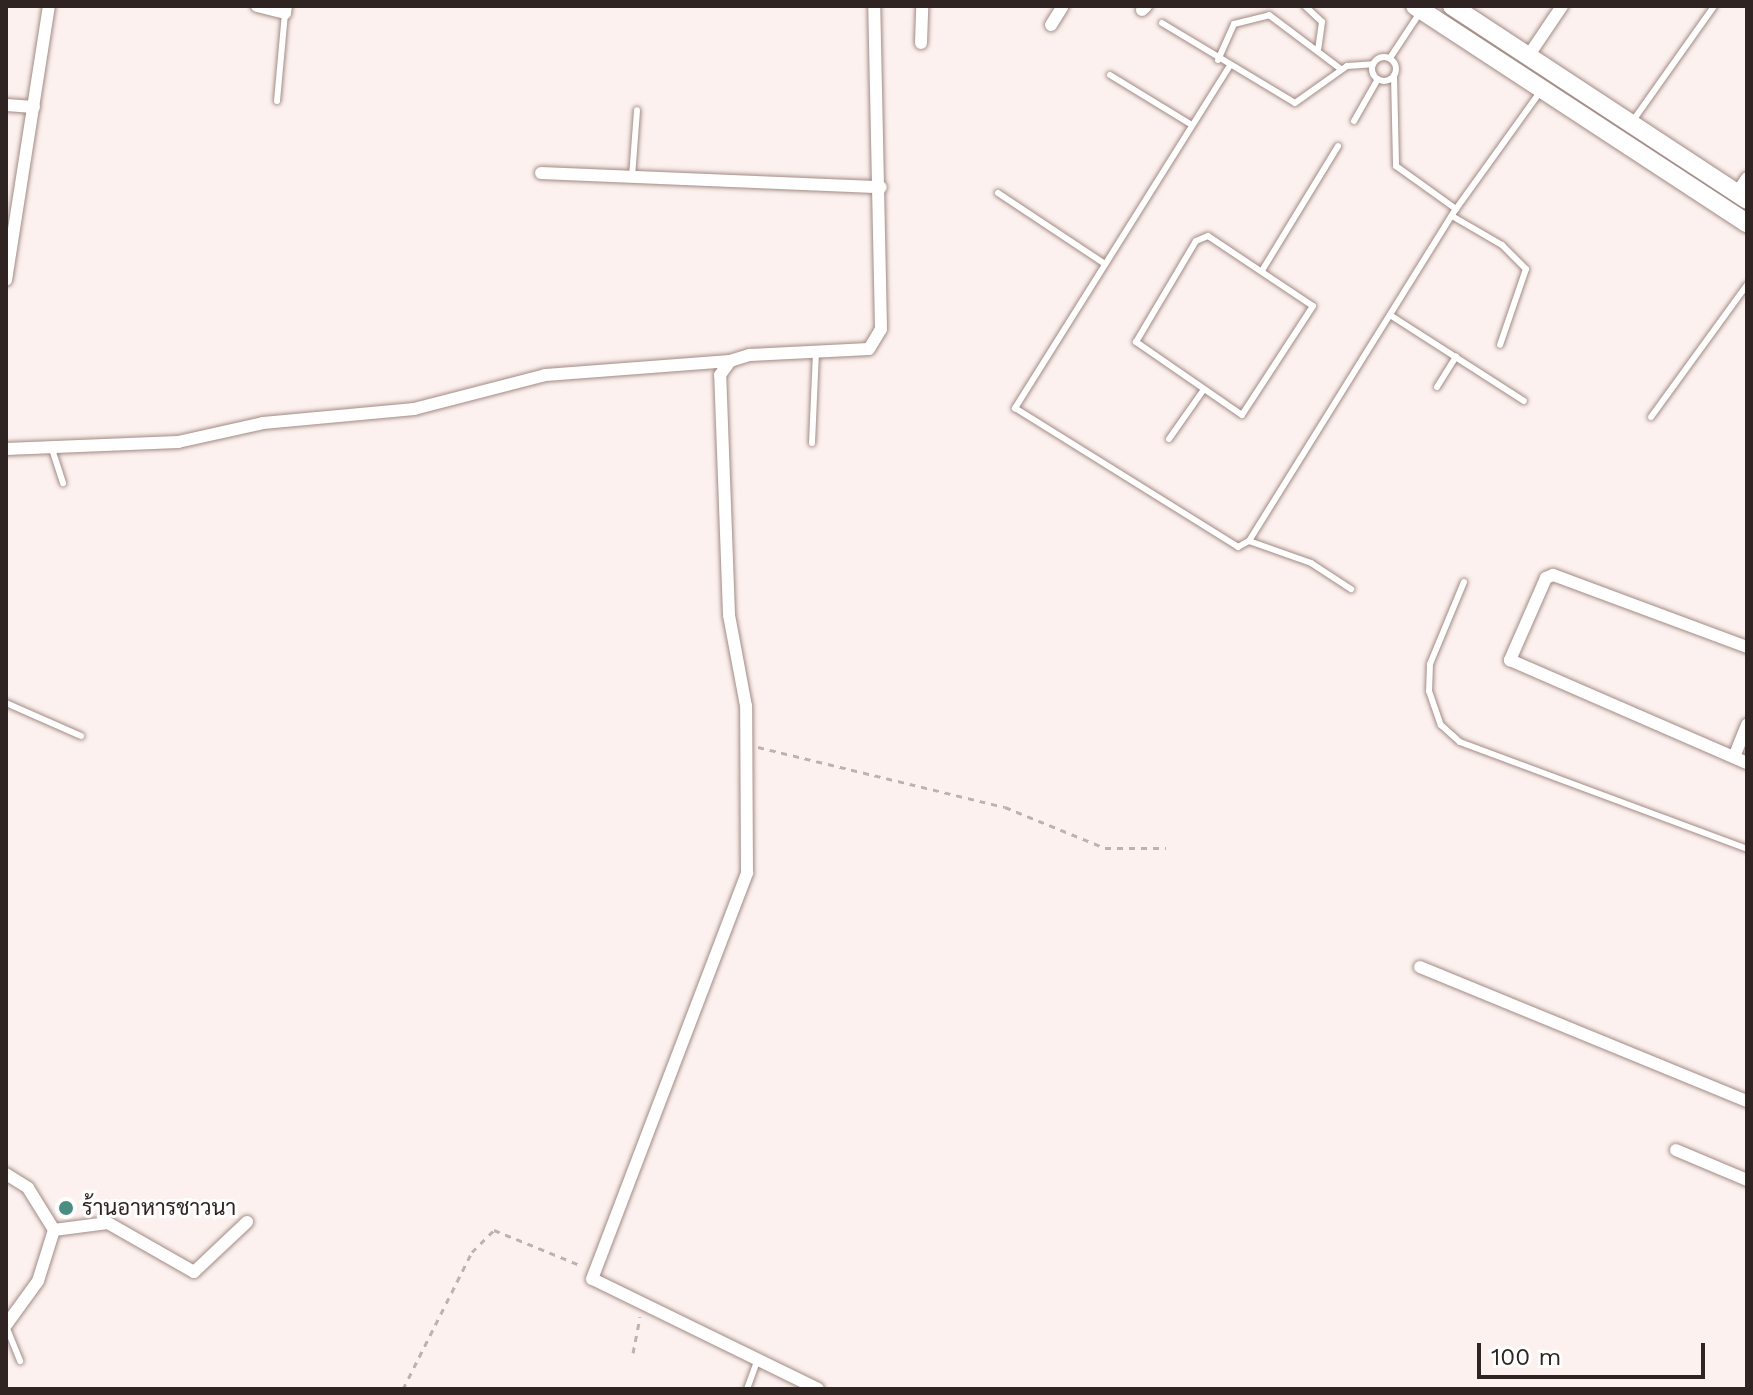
<!DOCTYPE html>
<html>
<head>
<meta charset="utf-8">
<style>
	body { margin:0 }
	#map { position:relative; width:1753px; height:1395px; overflow:hidden; background:#fcf1ee; font-family:"Work Sans",Sarabun,sans-serif }
	div>[style] { position:absolute }
	.path>* { height:3px; margin-top:-1.5px; transform-origin:0; background:repeating-linear-gradient(90deg,#bdb2b0 0 6px,transparent 0 12px) }
	.roads { filter:drop-shadow(0 0 2px #a38a84) drop-shadow(0 0 2px #a38a84) }
	.lane>* { height:6px; margin:-3px; padding:0 3px; transform-origin:3px; border-radius:3px; background:#fff }
	.lane>.ring { margin:-3px; padding:0; box-sizing:content-box; background:none; border:6px solid #fff; border-radius:50% }
	.street>* { height:12px; margin:-6px; padding:0 6px; transform-origin:6px; border-radius:6px; background:#fff }
	.secondary>* { height:18px; margin:-9px; padding:0 9px; transform-origin:9px; border-radius:9px; background:#fff }
	.dots>* { width:22px; height:22px; translate:-50% -50%; box-sizing:border-box; border:4px solid #fff; border-radius:50% }
	span { translate:-50% -50%; white-space:nowrap; text-align:center; line-height:1.15; -webkit-text-stroke:6px #fff; paint-order:stroke }
	.poi-label { font-size:22px; color:#2f2422 }
	.left { translate:0 -50%; text-align:left }
	.frame { position:absolute; inset:0; border:8px solid #2f2422; pointer-events:none }
	.scale { position:absolute; left:1477px; top:1343px; width:228px; height:36px; box-sizing:border-box; border:4px solid #2f2422; border-top:0; padding-left:10px; font-size:24px; line-height:28px; white-space:nowrap; color:#2f2422; -webkit-text-stroke:6px #fff; paint-order:stroke }
</style>
</head>
<body>
<div id="map">
	<div class="path">
		<div style="left:758px;top:747px;width:254px;rotate:13.7deg"></div>
		<div style="left:1005px;top:807px;width:108px;rotate:22.3deg"></div>
		<div style="left:1105px;top:848px;width:61px"></div>
		<div style="left:633px;top:1353px;width:37px;rotate:-79deg"></div>
		<div style="left:403px;top:1389px;width:153px;rotate:-63.3deg"></div>
		<div style="left:472px;top:1252px;width:31px;rotate:-45deg"></div>
		<div style="left:494px;top:1230px;width:95px;rotate:22.2deg"></div>
	</div>
	<div class="roads">
		<div class="lane">
			<div style="left:1305px;top:6px;width:23px;rotate:43deg"></div>
			<div style="left:1322px;top:22px;width:27px;rotate:98deg"></div>
			<div style="left:1162px;top:23px;width:155px;rotate:31deg"></div>
			<div style="left:1295px;top:103px;width:64px;rotate:-35.4deg"></div>
			<div style="left:1347px;top:66px;width:26px;rotate:-4deg"></div>
			<div class="ring" style="left:1372px;top:57px;width:18px;height:18px"></div>
			<div style="left:1390px;top:58px;width:53px;rotate:-56.6deg"></div>
			<div style="left:1218px;top:60px;width:39px;rotate:-66deg"></div>
			<div style="left:1234px;top:24px;width:36px;rotate:-14deg"></div>
			<div style="left:1269px;top:15px;width:90px;rotate:36.9deg"></div>
			<div style="left:1229px;top:67px;width:403px;rotate:122.1deg"></div>
			<div style="left:1015px;top:408px;width:263px;rotate:31.9deg"></div>
			<div style="left:1238px;top:547px;width:13px;rotate:-29deg"></div>
			<div style="left:1249px;top:541px;width:391px;rotate:-58.1deg"></div>
			<div style="left:1456px;top:209px;width:144px;rotate:-54.3deg"></div>
			<div style="left:1110px;top:75px;width:96px;rotate:31.4deg"></div>
			<div style="left:1394px;top:76px;width:90px;rotate:88.7deg"></div>
			<div style="left:1396px;top:166px;width:74px;rotate:35.6deg"></div>
			<div style="left:277px;top:101px;width:88px;rotate:-84.8deg"></div>
			<div style="left:1354px;top:121px;width:48px;rotate:-60.3deg"></div>
			<div style="left:1632px;top:122px;width:142px;rotate:-54.7deg"></div>
			<div style="left:632px;top:177px;width:67px;rotate:-85.7deg"></div>
			<div style="left:998px;top:193px;width:128px;rotate:33.6deg"></div>
			<div style="left:1452px;top:216px;width:58px;rotate:30.1deg"></div>
			<div style="left:1502px;top:245px;width:34px;rotate:45deg"></div>
			<div style="left:1526px;top:269px;width:80px;rotate:108.9deg"></div>
			<div style="left:1208px;top:236px;width:126px;rotate:33.7deg"></div>
			<div style="left:1313px;top:306px;width:130px;rotate:123.1deg"></div>
			<div style="left:1242px;top:415px;width:129px;rotate:-145.4deg"></div>
			<div style="left:1136px;top:342px;width:117px;rotate:-59.3deg"></div>
			<div style="left:1196px;top:241px;width:13px;rotate:-23deg"></div>
			<div style="left:1263px;top:269px;width:144px;rotate:-58.6deg"></div>
			<div style="left:1390px;top:315px;width:159px;rotate:32.7deg"></div>
			<div style="left:1437px;top:387px;width:36px;rotate:-58deg"></div>
			<div style="left:1651px;top:417px;width:163px;rotate:-54deg"></div>
			<div style="left:1169px;top:439px;width:57px;rotate:-54.9deg"></div>
			<div style="left:812px;top:443px;width:91px;rotate:-87.5deg"></div>
			<div style="left:52px;top:449px;width:36px;rotate:72deg"></div>
			<div style="left:1249px;top:541px;width:66px;rotate:19.5deg"></div>
			<div style="left:1311px;top:563px;width:48px;rotate:33deg"></div>
			<div style="left:1464px;top:582px;width:89px;rotate:112.5deg"></div>
			<div style="left:1430px;top:664px;width:27px;rotate:92deg"></div>
			<div style="left:1429px;top:691px;width:36px;rotate:71deg"></div>
			<div style="left:1441px;top:725px;width:25px;rotate:42deg"></div>
			<div style="left:1460px;top:742px;width:306px;rotate:20.4deg"></div>
			<div style="left:6px;top:703px;width:82px;rotate:23.7deg"></div>
			<div style="left:6px;top:1326px;width:38px;rotate:68deg"></div>
			<div style="left:747px;top:1389px;width:30px;rotate:-70deg"></div>
		</div>
		<div class="street">
			<div style="left:257px;top:6px;width:29px;rotate:14deg"></div>
			<div style="left:285px;top:13px;width:7px;rotate:-82deg"></div>
			<div style="left:1142px;top:10px;width:6px;rotate:-45deg"></div>
			<div style="left:1051px;top:25px;width:22px;rotate:-58deg"></div>
			<div style="left:921px;top:43px;width:37px;rotate:-88deg"></div>
			<div style="left:1529px;top:55px;width:59px;rotate:-56deg"></div>
			<div style="left:6px;top:105px;width:28px;rotate:4deg"></div>
			<div style="left:541px;top:173px;width:340px;rotate:2.4deg"></div>
			<div style="left:1737px;top:193px;width:18px;rotate:-56deg"></div>
			<div style="left:6px;top:280px;width:277px;rotate:-81.1deg"></div>
			<div style="left:6px;top:449px;width:172px;rotate:-2.3deg"></div>
			<div style="left:178px;top:442px;width:87px;rotate:-12.6deg"></div>
			<div style="left:263px;top:423px;width:152px;rotate:-5.3deg"></div>
			<div style="left:414px;top:409px;width:135px;rotate:-14.5deg"></div>
			<div style="left:545px;top:375px;width:186px;rotate:-4.3deg"></div>
			<div style="left:1747px;top:647px;width:207px;rotate:-159.6deg"></div>
			<div style="left:1553px;top:575px;width:8px;rotate:157deg"></div>
			<div style="left:1546px;top:578px;width:90px;rotate:113.7deg"></div>
			<div style="left:1510px;top:660px;width:258px;rotate:23.5deg"></div>
			<div style="left:1734px;top:757px;width:35px;rotate:-68deg"></div>
			<div style="left:1420px;top:967px;width:353px;rotate:22.3deg"></div>
			<div style="left:1676px;top:1150px;width:77px;rotate:22.9deg"></div>
			<div style="left:6px;top:1174px;width:26px;rotate:32deg"></div>
			<div style="left:28px;top:1188px;width:49px;rotate:58.2deg"></div>
			<div style="left:54px;top:1230px;width:53px;rotate:107.4deg"></div>
			<div style="left:38px;top:1281px;width:54px;rotate:126deg"></div>
			<div style="left:54px;top:1230px;width:54px;rotate:-7.4deg"></div>
			<div style="left:108px;top:1223px;width:99px;rotate:29.7deg"></div>
			<div style="left:194px;top:1272px;width:73px;rotate:-43.3deg"></div>
			<div style="left:818px;top:1389px;width:251px;rotate:-154deg"></div>
			<div style="left:592px;top:1279px;width:435px;rotate:-69.1deg"></div>
			<div style="left:747px;top:873px;width:167px;rotate:-90.3deg"></div>
			<div style="left:746px;top:706px;width:93px;rotate:-100.6deg"></div>
			<div style="left:729px;top:615px;width:240px;rotate:-92.1deg"></div>
			<div style="left:720px;top:375px;width:17px;rotate:-54deg"></div>
			<div style="left:730px;top:361px;width:21px;rotate:-17deg"></div>
			<div style="left:750px;top:355px;width:119px;rotate:-2.9deg"></div>
			<div style="left:869px;top:349px;width:23px;rotate:-59deg"></div>
			<div style="left:881px;top:329px;width:323px;rotate:-91.2deg"></div>
		</div>
		<div class="secondary">
			<div style="left:1415px;top:6px;width:397px;rotate:33.2deg"></div>
			<div style="left:1452px;top:6px;width:353px;rotate:33.3deg"></div>
		</div>
	</div>
	<div class="dots">
		<div style="left:66px;top:1208px;background:#4a8e82"></div>
	</div>
	<div class="poi-label">
		<span class="left" style="left:82px;top:1208px">ร้านอาหารชาวนา</span>
	</div>
	<div class="frame"></div>
	<div class="scale">100 m</div>
</div>
</body>
</html>
